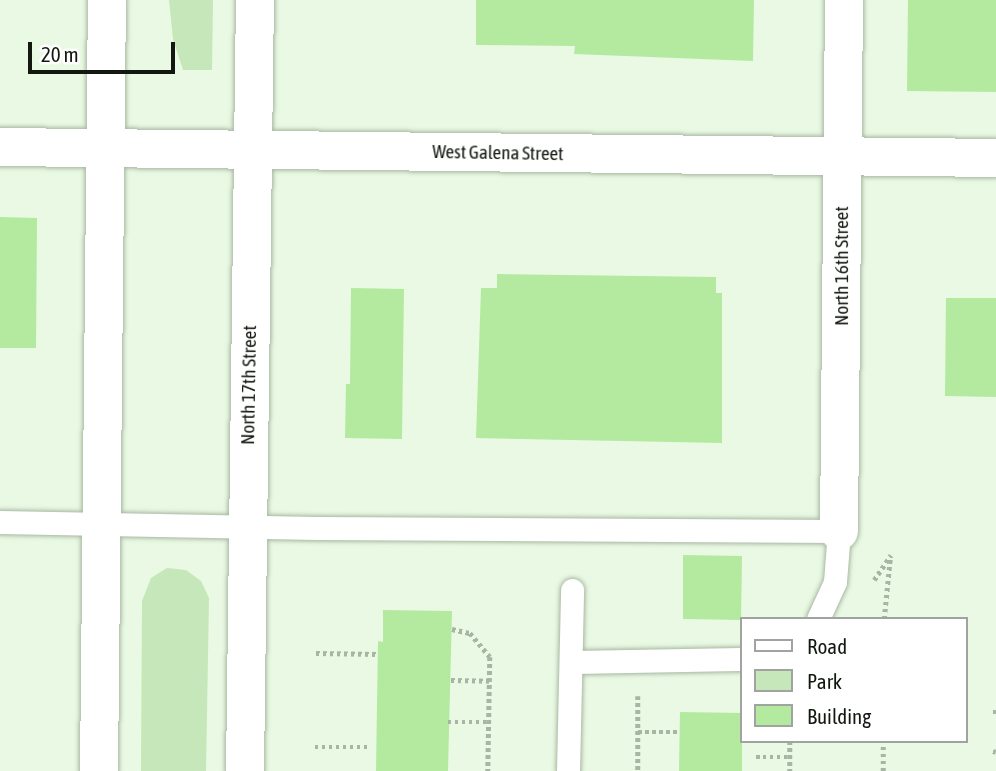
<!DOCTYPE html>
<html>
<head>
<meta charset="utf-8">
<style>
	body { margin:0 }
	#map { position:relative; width:996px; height:771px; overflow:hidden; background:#e9f9e3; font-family:"Asap Condensed",sans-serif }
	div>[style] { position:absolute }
	.green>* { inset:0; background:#c5e7b9 }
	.building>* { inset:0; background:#b3eaa0 }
	.path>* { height:4.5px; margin-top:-2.25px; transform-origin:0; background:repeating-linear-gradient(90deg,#a8b5a3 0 3.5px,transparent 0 7px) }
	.roads { filter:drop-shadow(0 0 2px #a8b8a3) drop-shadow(0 0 2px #a8b8a3) }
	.lane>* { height:23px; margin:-11.5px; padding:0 11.5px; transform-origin:11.5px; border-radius:11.5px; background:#fff }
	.street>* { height:38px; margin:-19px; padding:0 19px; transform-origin:19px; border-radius:19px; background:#fff }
	.secondary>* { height:38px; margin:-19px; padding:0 19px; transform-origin:19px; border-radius:19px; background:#fff }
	span { translate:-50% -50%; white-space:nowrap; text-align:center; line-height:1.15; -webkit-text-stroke:5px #fff; paint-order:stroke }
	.street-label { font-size:19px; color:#121810 }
	.legend { position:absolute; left:740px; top:617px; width:228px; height:126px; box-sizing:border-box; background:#fff; border:2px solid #a0a39f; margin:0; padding:9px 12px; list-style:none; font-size:21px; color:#121810 }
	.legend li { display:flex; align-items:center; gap:14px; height:35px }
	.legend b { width:35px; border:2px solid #a0a39f }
	.scale { position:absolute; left:28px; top:42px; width:147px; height:32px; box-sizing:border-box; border:4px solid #121810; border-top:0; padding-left:9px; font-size:21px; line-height:24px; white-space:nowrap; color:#121810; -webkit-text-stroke:5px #fff; paint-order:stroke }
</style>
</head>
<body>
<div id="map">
	<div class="green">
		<div style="clip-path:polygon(169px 0,213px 0,212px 70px,183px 70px,173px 39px)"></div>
		<div style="clip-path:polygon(167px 568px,186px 570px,201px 581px,209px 598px,206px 771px,141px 771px,142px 601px,151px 578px)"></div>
	</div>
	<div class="building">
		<div style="clip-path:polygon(476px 0,754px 0,753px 61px,574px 54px,575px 46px,476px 45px)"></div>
		<div style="clip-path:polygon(908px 0,996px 0,996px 92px,907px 91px)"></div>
		<div style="clip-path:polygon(0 217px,37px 218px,36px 348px,0 348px)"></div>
		<div style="clip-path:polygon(497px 274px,716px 277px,716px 293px,722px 293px,722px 443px,476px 438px,481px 288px,497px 288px)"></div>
		<div style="clip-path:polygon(351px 288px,404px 289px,402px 439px,345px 438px,346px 384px,350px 384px)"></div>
		<div style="clip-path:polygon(946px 298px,996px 298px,996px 397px,945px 396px)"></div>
		<div style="clip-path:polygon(683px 555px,742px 556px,741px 620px,683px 619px)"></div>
		<div style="clip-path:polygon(383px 610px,452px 611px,448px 771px,376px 771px,378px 641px,383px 642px)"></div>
		<div style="clip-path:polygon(680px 712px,742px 713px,742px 771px,679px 771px)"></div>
	</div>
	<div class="path">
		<div style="left:874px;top:580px;width:30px;rotate:-56deg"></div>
		<div style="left:884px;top:619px;width:60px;rotate:-84.3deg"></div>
		<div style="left:452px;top:629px;width:18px;rotate:13deg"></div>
		<div style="left:470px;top:633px;width:31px;rotate:50deg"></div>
		<div style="left:490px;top:657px;width:114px;rotate:91deg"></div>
		<div style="left:316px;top:653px;width:62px;rotate:0.9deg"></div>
		<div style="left:451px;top:680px;width:39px;rotate:1deg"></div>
		<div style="left:638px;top:696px;width:75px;rotate:90deg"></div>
		<div style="left:993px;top:712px;width:3px"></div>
		<div style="left:448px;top:722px;width:42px"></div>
		<div style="left:638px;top:732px;width:41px"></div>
		<div style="left:790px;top:741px;width:30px;rotate:90deg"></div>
		<div style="left:315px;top:747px;width:56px"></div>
		<div style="left:993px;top:751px;width:3px;rotate:18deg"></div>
		<div style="left:756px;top:757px;width:34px"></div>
		<div style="left:883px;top:771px;width:30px;rotate:-90deg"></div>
	</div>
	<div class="roads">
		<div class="lane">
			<div style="left:0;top:522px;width:317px;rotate:1.1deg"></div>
			<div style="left:317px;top:528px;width:522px;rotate:0.33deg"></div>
			<div style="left:839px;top:531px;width:51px;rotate:94.5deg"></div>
			<div style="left:835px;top:582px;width:41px;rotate:114.7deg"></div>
			<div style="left:571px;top:662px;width:171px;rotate:-1deg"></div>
			<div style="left:568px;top:771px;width:181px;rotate:-88.7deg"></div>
		</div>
		<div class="street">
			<div style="left:0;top:147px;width:996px;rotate:0.63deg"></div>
			<div style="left:839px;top:531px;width:531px;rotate:-89.46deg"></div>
		</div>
		<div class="secondary">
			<div style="left:99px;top:771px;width:771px;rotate:-89.41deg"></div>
			<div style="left:245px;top:771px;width:771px;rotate:-89.26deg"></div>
		</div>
	</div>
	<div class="street-label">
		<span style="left:498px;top:153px;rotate:1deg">West Galena Street</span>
		<span style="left:842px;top:266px;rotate:-90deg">North 16th Street</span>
		<span style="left:249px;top:385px;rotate:-89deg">North 17th Street</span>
	</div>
	<ul class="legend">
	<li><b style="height:9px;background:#fff"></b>Road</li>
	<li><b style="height:19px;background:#c5e7b9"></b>Park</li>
	<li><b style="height:19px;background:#b3eaa0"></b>Building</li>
	</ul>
	<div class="scale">20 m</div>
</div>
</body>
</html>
